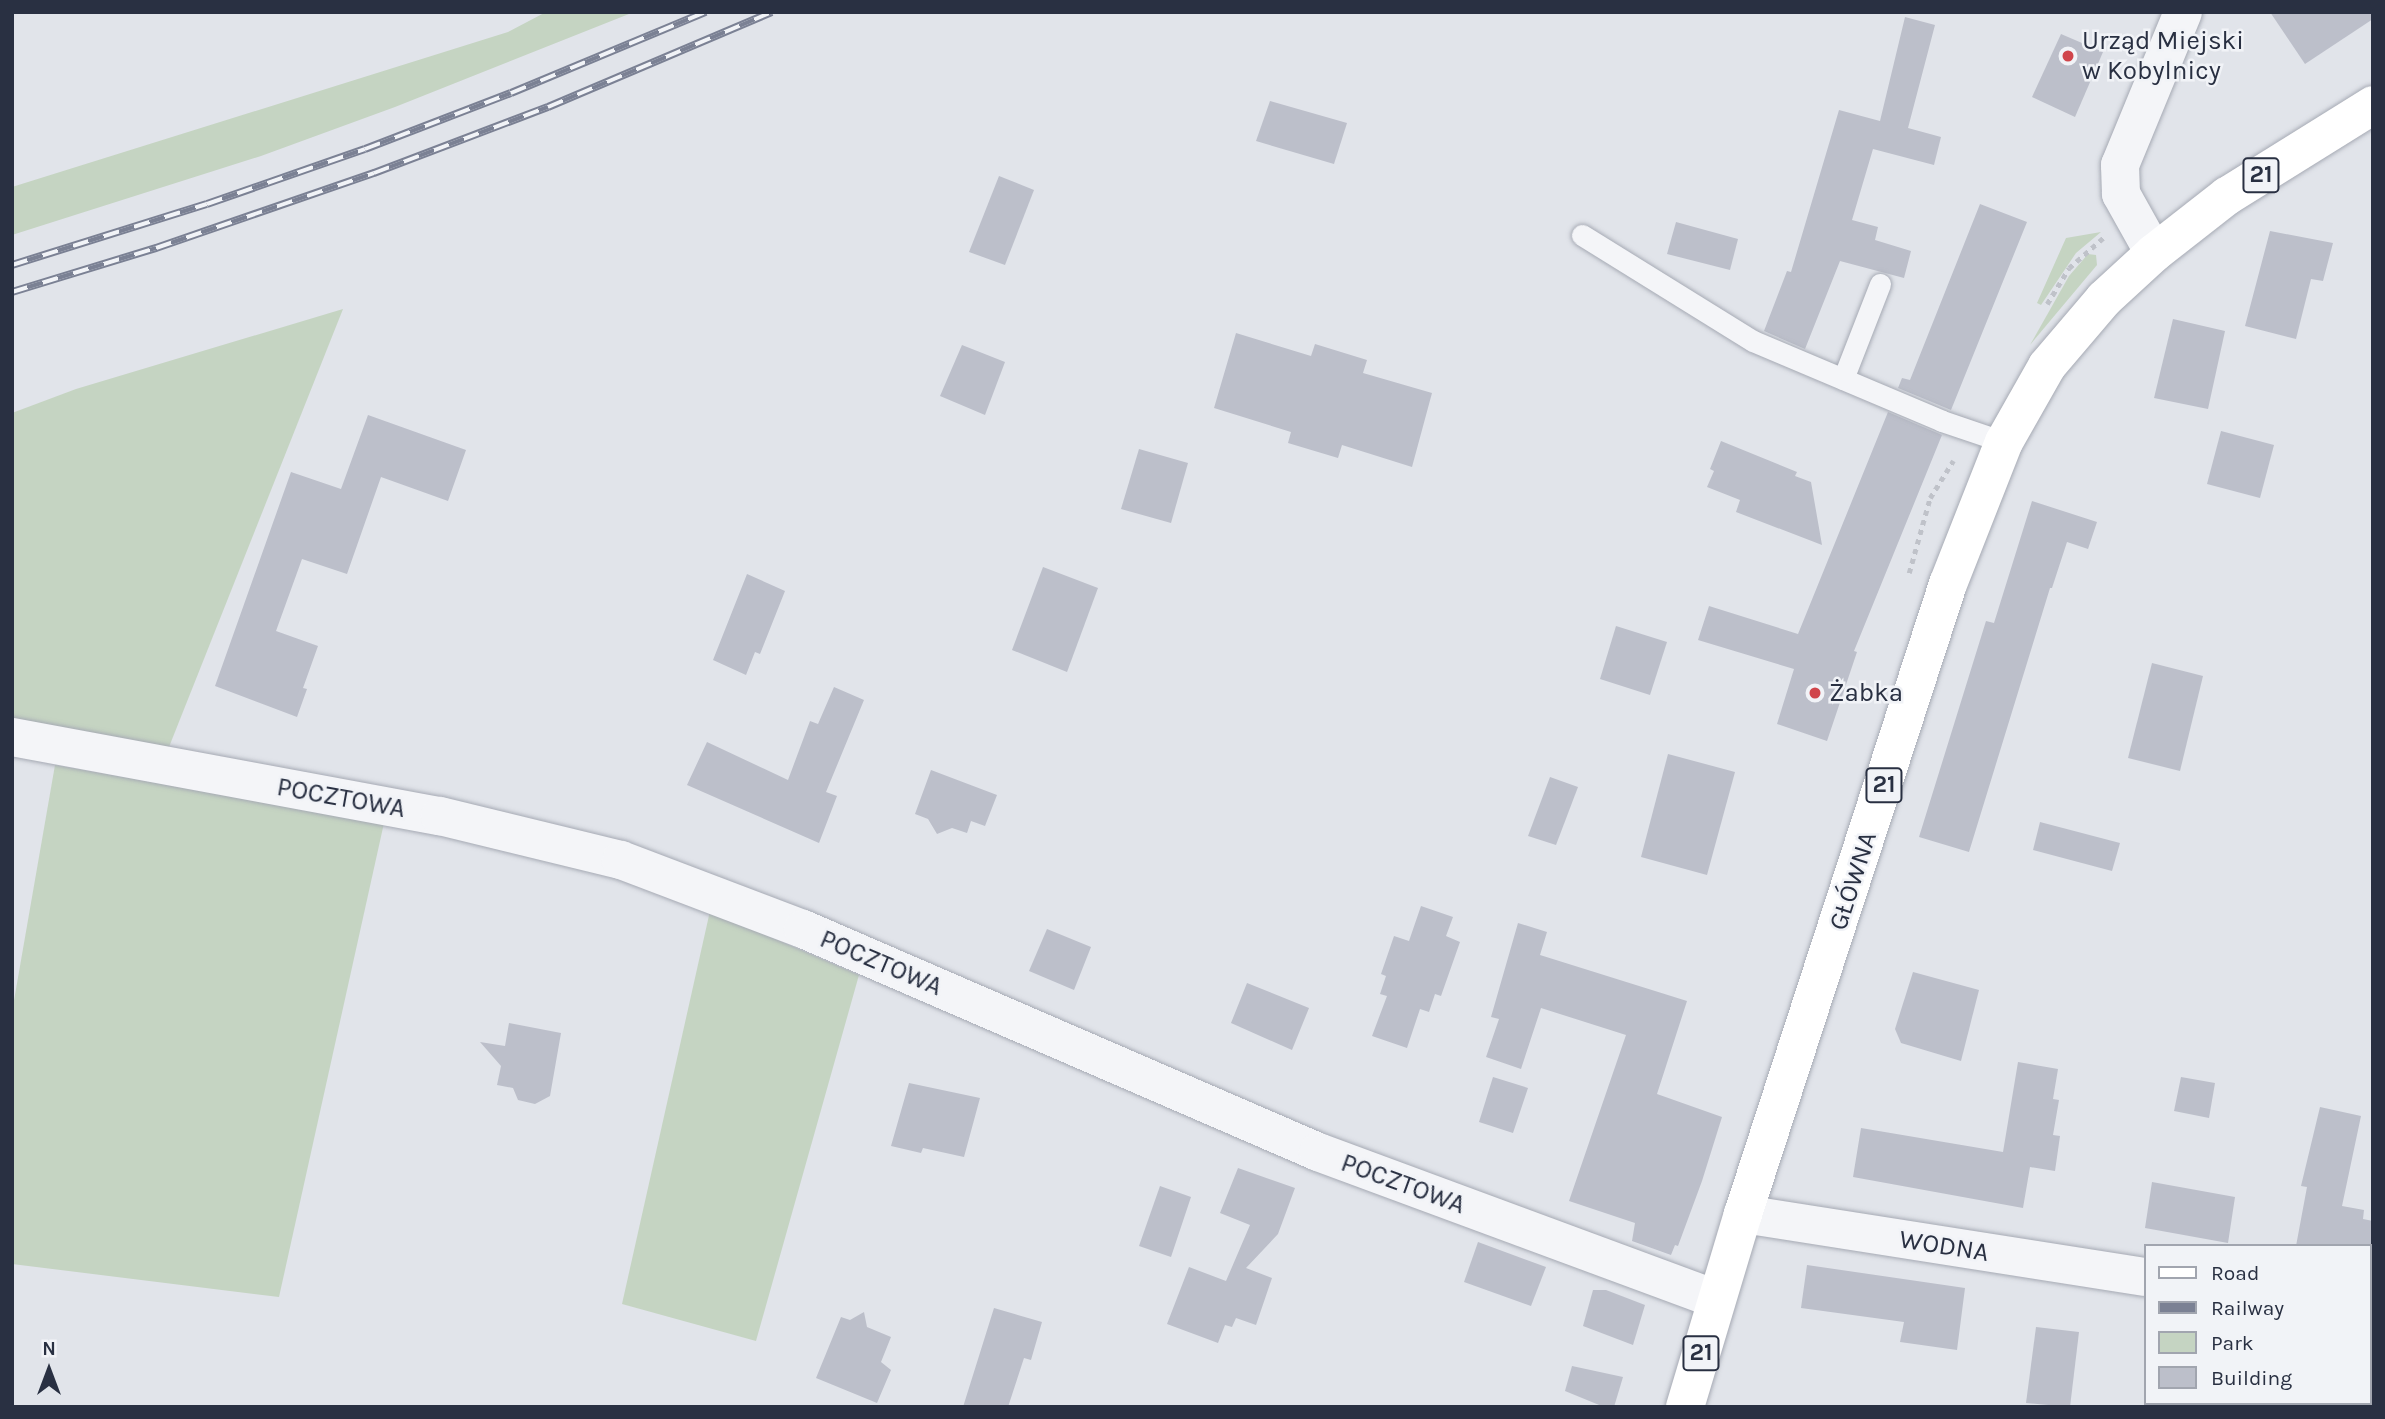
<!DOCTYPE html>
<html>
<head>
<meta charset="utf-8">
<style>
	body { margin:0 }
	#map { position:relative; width:2385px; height:1419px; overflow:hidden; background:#e1e4ea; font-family:Karla,sans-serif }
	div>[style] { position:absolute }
	.green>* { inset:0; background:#c5d4c2 }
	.building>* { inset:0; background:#bcbfca }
	.path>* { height:4.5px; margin-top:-2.25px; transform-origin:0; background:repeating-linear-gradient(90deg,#bfc2c9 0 5px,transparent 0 10px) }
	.roads { filter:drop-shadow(0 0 2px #a6aab4) drop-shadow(0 0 2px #a6aab4) }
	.service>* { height:21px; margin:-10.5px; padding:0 10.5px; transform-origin:10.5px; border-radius:10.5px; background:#f4f5f8 }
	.minor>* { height:38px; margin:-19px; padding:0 19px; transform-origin:19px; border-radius:19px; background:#f4f5f8 }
	.primary>* { height:38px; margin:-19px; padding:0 19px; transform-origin:19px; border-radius:19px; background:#fff }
	.rail>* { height:8px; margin-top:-4px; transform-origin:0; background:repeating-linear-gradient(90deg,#f1f3f7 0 16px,#7b8194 0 32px); box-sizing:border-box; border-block:2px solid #7b8194 }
	.dots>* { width:19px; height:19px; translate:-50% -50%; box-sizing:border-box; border:4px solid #f1f3f7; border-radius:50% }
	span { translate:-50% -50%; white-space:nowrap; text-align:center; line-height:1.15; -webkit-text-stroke:5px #f1f3f7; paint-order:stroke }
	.shield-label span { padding:2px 5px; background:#f1f3f7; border:2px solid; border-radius:5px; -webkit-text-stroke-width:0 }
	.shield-label { font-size:24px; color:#293042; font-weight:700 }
	.poi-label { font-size:26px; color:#293042 }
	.left { translate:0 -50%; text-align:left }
	.street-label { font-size:26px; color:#293042 }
	.frame { position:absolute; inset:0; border:14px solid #293042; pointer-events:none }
	.legend { position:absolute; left:2144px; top:1244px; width:228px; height:161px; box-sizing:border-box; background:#f1f3f7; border:2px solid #a1a5af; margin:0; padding:9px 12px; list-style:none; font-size:21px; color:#293042 }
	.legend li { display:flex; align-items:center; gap:14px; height:35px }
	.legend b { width:35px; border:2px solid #a1a5af }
	.north { position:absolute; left:14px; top:1335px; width:70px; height:70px; -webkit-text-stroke:5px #f1f3f7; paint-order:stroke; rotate:0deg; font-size:19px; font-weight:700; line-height:28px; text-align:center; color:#293042 }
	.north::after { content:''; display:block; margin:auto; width:24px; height:32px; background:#293042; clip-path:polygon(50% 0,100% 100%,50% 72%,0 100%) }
</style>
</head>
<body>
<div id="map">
	<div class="green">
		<div style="clip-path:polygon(546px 12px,634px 12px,395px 107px,261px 156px,12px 235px,12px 187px,508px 32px)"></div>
		<div style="clip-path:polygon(2101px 232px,2076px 253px,2041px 305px,2037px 303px,2066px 238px)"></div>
		<div style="clip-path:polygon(2088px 254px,2096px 255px,2097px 265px,2030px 345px,2069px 276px)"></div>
		<div style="clip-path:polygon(343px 309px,167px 752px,12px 720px,12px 413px,76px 389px)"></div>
		<div style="clip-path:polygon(55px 765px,384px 823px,279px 1297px,12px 1264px,12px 1012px)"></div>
		<div style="clip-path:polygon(710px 911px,859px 975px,756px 1341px,622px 1304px)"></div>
	</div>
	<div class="building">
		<div style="clip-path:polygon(2270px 12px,2373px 12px,2373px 19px,2305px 64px)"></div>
		<div style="clip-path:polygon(1905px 17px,1935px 25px,1908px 128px,1941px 137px,1934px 165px,1873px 149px,1852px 220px,1878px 227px,1875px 240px,1911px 251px,1904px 278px,1840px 261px,1805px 349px,1764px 331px,1787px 271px,1791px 272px,1839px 110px,1880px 121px)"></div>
		<div style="clip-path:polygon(2061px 34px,2103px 52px,2075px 117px,2032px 97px)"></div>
		<div style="clip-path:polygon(1270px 101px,1347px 123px,1334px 164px,1256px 141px)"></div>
		<div style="clip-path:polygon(999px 176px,1034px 190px,1005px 265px,969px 252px)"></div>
		<div style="clip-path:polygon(1980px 204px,2027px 222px,1951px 410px,1898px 388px,1902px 378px,1910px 380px)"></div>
		<div style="clip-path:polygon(1676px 222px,1738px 239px,1730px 270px,1667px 254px)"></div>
		<div style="clip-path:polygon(2270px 231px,2333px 243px,2323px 281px,2311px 279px,2296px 339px,2245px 326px)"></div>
		<div style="clip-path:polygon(2173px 319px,2225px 331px,2208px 409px,2154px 398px)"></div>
		<div style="clip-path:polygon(1236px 333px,1311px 356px,1315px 344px,1367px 360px,1363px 373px,1432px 393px,1412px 467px,1342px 445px,1338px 458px,1288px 443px,1291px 432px,1214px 408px)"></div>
		<div style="clip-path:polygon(962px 345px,1005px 362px,985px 415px,940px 396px)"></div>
		<div style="clip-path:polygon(1888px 412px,1942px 435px,1854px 651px,1857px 652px,1827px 741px,1777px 724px,1794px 669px,1698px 640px,1709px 606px,1798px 634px)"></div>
		<div style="clip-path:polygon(368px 415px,466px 450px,448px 501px,381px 477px,347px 574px,302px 559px,276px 631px,318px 646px,303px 688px,307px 689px,297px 717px,215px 686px,291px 472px,341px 489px)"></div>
		<div style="clip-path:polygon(2221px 431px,2274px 445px,2260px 498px,2207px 484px)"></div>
		<div style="clip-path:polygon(1721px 441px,1797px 472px,1795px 476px,1811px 482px,1822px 545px,1736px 512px,1740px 500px,1707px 487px,1714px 471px,1710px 469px)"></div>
		<div style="clip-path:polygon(1139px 449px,1188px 463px,1171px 523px,1121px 509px)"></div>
		<div style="clip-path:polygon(2032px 501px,2097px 522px,2088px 549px,2067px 542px,2052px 588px,2050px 588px,1969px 852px,1919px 837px,1986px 621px,1994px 623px)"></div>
		<div style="clip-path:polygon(1043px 567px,1098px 588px,1067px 672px,1012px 650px)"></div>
		<div style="clip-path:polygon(747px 574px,785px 591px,760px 654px,755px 652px,746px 675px,713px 660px)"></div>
		<div style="clip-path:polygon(1616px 626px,1667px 642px,1650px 695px,1600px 679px)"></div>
		<div style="clip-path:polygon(2152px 663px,2203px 676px,2180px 771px,2128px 758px)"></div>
		<div style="clip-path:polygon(834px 687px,864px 700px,826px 792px,837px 796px,819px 843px,687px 785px,707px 742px,788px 780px,810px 721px,818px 724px)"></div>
		<div style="clip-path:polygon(1668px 754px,1735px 772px,1707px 875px,1641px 857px)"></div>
		<div style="clip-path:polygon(931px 770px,997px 795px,985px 826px,971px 821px,967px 833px,952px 828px,937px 834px,928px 819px,915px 814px)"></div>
		<div style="clip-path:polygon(1550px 777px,1578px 787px,1556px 845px,1528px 836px)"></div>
		<div style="clip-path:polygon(2040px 822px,2120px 843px,2112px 871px,2033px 850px)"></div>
		<div style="clip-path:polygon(1421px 906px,1453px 917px,1446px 936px,1460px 942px,1441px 996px,1435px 994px,1429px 1012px,1420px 1009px,1407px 1048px,1372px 1036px,1387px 996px,1380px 994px,1386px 976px,1381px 974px,1394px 936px,1409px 941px)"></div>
		<div style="clip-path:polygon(1518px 923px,1547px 932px,1540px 955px,1687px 1001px,1657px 1094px,1722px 1117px,1702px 1181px,1678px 1246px,1675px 1245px,1671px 1255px,1632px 1241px,1635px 1223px,1569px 1201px,1626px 1035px,1541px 1008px,1521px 1069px,1486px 1057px,1499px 1019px,1491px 1017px)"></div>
		<div style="clip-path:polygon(1047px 929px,1091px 947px,1074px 990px,1029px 971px)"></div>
		<div style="clip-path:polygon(1913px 972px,1979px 990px,1961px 1061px,1901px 1043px,1895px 1029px)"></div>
		<div style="clip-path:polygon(1247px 983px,1309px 1008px,1292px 1050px,1231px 1023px)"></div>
		<div style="clip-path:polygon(509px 1023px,561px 1033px,550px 1096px,535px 1104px,518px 1100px,513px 1088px,497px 1085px,501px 1066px,480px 1042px,505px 1046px)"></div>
		<div style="clip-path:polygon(2018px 1062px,2058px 1069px,2053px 1099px,2059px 1100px,2053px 1135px,2060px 1136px,2055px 1171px,2030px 1167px,2023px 1208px,1853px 1177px,1861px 1128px,2003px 1152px)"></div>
		<div style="clip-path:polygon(1493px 1077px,1528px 1088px,1513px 1133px,1479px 1122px)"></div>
		<div style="clip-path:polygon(2181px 1077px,2215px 1083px,2209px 1118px,2174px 1111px)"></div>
		<div style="clip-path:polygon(909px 1083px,980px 1098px,964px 1157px,923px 1148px,921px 1153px,891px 1146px)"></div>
		<div style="clip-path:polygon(2320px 1107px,2361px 1116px,2342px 1206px,2364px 1210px,2363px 1219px,2373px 1221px,2373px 1246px,2296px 1246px,2307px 1187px,2301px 1186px)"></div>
		<div style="clip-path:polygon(1238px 1168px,1295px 1188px,1278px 1234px,1246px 1268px,1272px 1278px,1256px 1325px,1236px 1318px,1232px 1327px,1225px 1325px,1218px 1343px,1167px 1324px,1189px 1267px,1226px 1281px,1250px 1225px,1220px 1213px)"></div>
		<div style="clip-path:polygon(2152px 1182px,2235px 1197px,2228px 1243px,2145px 1228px)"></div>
		<div style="clip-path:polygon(1160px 1186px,1191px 1197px,1171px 1257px,1139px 1246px)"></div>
		<div style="clip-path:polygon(1478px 1242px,1546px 1267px,1531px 1306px,1464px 1282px)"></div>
		<div style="clip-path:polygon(1807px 1265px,1965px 1288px,1957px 1350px,1900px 1342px,1904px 1322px,1801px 1308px)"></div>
		<div style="clip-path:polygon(1593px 1290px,1606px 1290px,1645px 1305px,1633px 1345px,1583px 1326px)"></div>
		<div style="clip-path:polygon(994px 1308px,1042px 1322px,1031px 1360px,1024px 1358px,1008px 1407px,963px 1407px)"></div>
		<div style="clip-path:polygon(864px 1312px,867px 1327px,891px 1337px,881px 1362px,891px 1370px,877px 1403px,816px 1378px,841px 1317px,850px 1320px)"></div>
		<div style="clip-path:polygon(2036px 1327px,2079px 1332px,2070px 1407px,2026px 1403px)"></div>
		<div style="clip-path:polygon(1572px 1366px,1623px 1377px,1614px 1407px,1604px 1407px,1565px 1391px)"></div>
	</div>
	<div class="path">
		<div style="left:2047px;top:304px;width:42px;rotate:-58.6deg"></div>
		<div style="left:2069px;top:268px;width:47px;rotate:-41.5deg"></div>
		<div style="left:1909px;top:573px;width:78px;rotate:-74.4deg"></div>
		<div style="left:1930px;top:498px;width:44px;rotate:-58.1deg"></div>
	</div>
	<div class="roads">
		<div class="service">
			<div style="left:1582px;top:235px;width:201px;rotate:31.8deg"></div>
			<div style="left:1753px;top:341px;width:205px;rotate:22.9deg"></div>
			<div style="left:1942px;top:421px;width:65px;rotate:18.7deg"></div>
			<div style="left:1843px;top:379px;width:102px;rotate:-68.7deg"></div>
		</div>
		<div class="minor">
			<div style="left:2154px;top:253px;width:68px;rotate:-119.2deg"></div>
			<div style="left:2121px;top:194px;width:29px;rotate:-92deg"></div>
			<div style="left:2120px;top:165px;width:165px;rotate:-67.6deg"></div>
			<div style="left:12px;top:737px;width:435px;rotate:10.5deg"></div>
			<div style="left:440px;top:816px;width:186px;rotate:13.7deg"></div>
			<div style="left:621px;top:860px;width:195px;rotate:20.8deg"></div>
			<div style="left:803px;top:929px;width:561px;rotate:23.41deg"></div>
			<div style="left:1318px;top:1152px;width:424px;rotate:20.3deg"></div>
			<div style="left:1743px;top:1214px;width:407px;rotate:8.9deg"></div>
			<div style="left:2369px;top:1313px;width:4px"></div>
		</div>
		<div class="primary">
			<div style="left:1685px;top:1407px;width:202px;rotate:-73.3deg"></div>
			<div style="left:1743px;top:1214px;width:663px;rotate:-71.98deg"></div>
			<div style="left:1948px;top:584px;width:153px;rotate:-68.5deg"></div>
			<div style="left:2004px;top:442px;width:87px;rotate:-60.5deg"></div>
			<div style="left:2047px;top:366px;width:88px;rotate:-49.6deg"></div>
			<div style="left:2104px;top:299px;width:68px;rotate:-42.6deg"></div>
			<div style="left:2154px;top:253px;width:93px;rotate:-38deg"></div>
			<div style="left:2227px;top:196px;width:172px;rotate:-31.9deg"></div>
		</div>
	</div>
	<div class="rail">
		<div style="left:12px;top:265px;width:204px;rotate:-17.4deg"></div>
		<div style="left:207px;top:204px;width:167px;rotate:-19.2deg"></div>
		<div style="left:365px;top:149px;width:156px;rotate:-21deg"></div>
		<div style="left:511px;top:93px;width:211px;rotate:-22.6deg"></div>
		<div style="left:12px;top:292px;width:151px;rotate:-17deg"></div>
		<div style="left:156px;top:248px;width:231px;rotate:-19deg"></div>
		<div style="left:374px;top:173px;width:186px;rotate:-20.8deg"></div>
		<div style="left:548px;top:107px;width:243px;rotate:-23deg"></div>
	</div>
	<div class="dots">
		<div style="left:2068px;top:56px;background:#d0454b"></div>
		<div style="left:1815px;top:693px;background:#d0454b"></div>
	</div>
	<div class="shield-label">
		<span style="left:2261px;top:175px">21</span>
		<span style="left:1884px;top:785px">21</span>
		<span style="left:1701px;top:1353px">21</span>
	</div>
	<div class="poi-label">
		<span class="left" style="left:2082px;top:56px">Urząd Miejski<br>w Kobylnicy</span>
		<span class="left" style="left:1829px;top:693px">Żabka</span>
	</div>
	<div class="street-label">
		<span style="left:341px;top:798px;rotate:10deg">POCZTOWA</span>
		<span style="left:1853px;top:881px;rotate:-72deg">GŁÓWNA</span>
		<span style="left:881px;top:963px;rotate:23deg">POCZTOWA</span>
		<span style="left:1403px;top:1184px;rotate:20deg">POCZTOWA</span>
		<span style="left:1944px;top:1246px;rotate:9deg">WODNA</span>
	</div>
	<div class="frame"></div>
	<ul class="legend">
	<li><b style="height:9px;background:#fff"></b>Road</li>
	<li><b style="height:9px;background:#7b8194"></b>Railway</li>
	<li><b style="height:19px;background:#c5d4c2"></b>Park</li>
	<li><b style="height:19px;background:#bcbfca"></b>Building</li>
	</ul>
	<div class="north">N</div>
</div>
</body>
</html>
